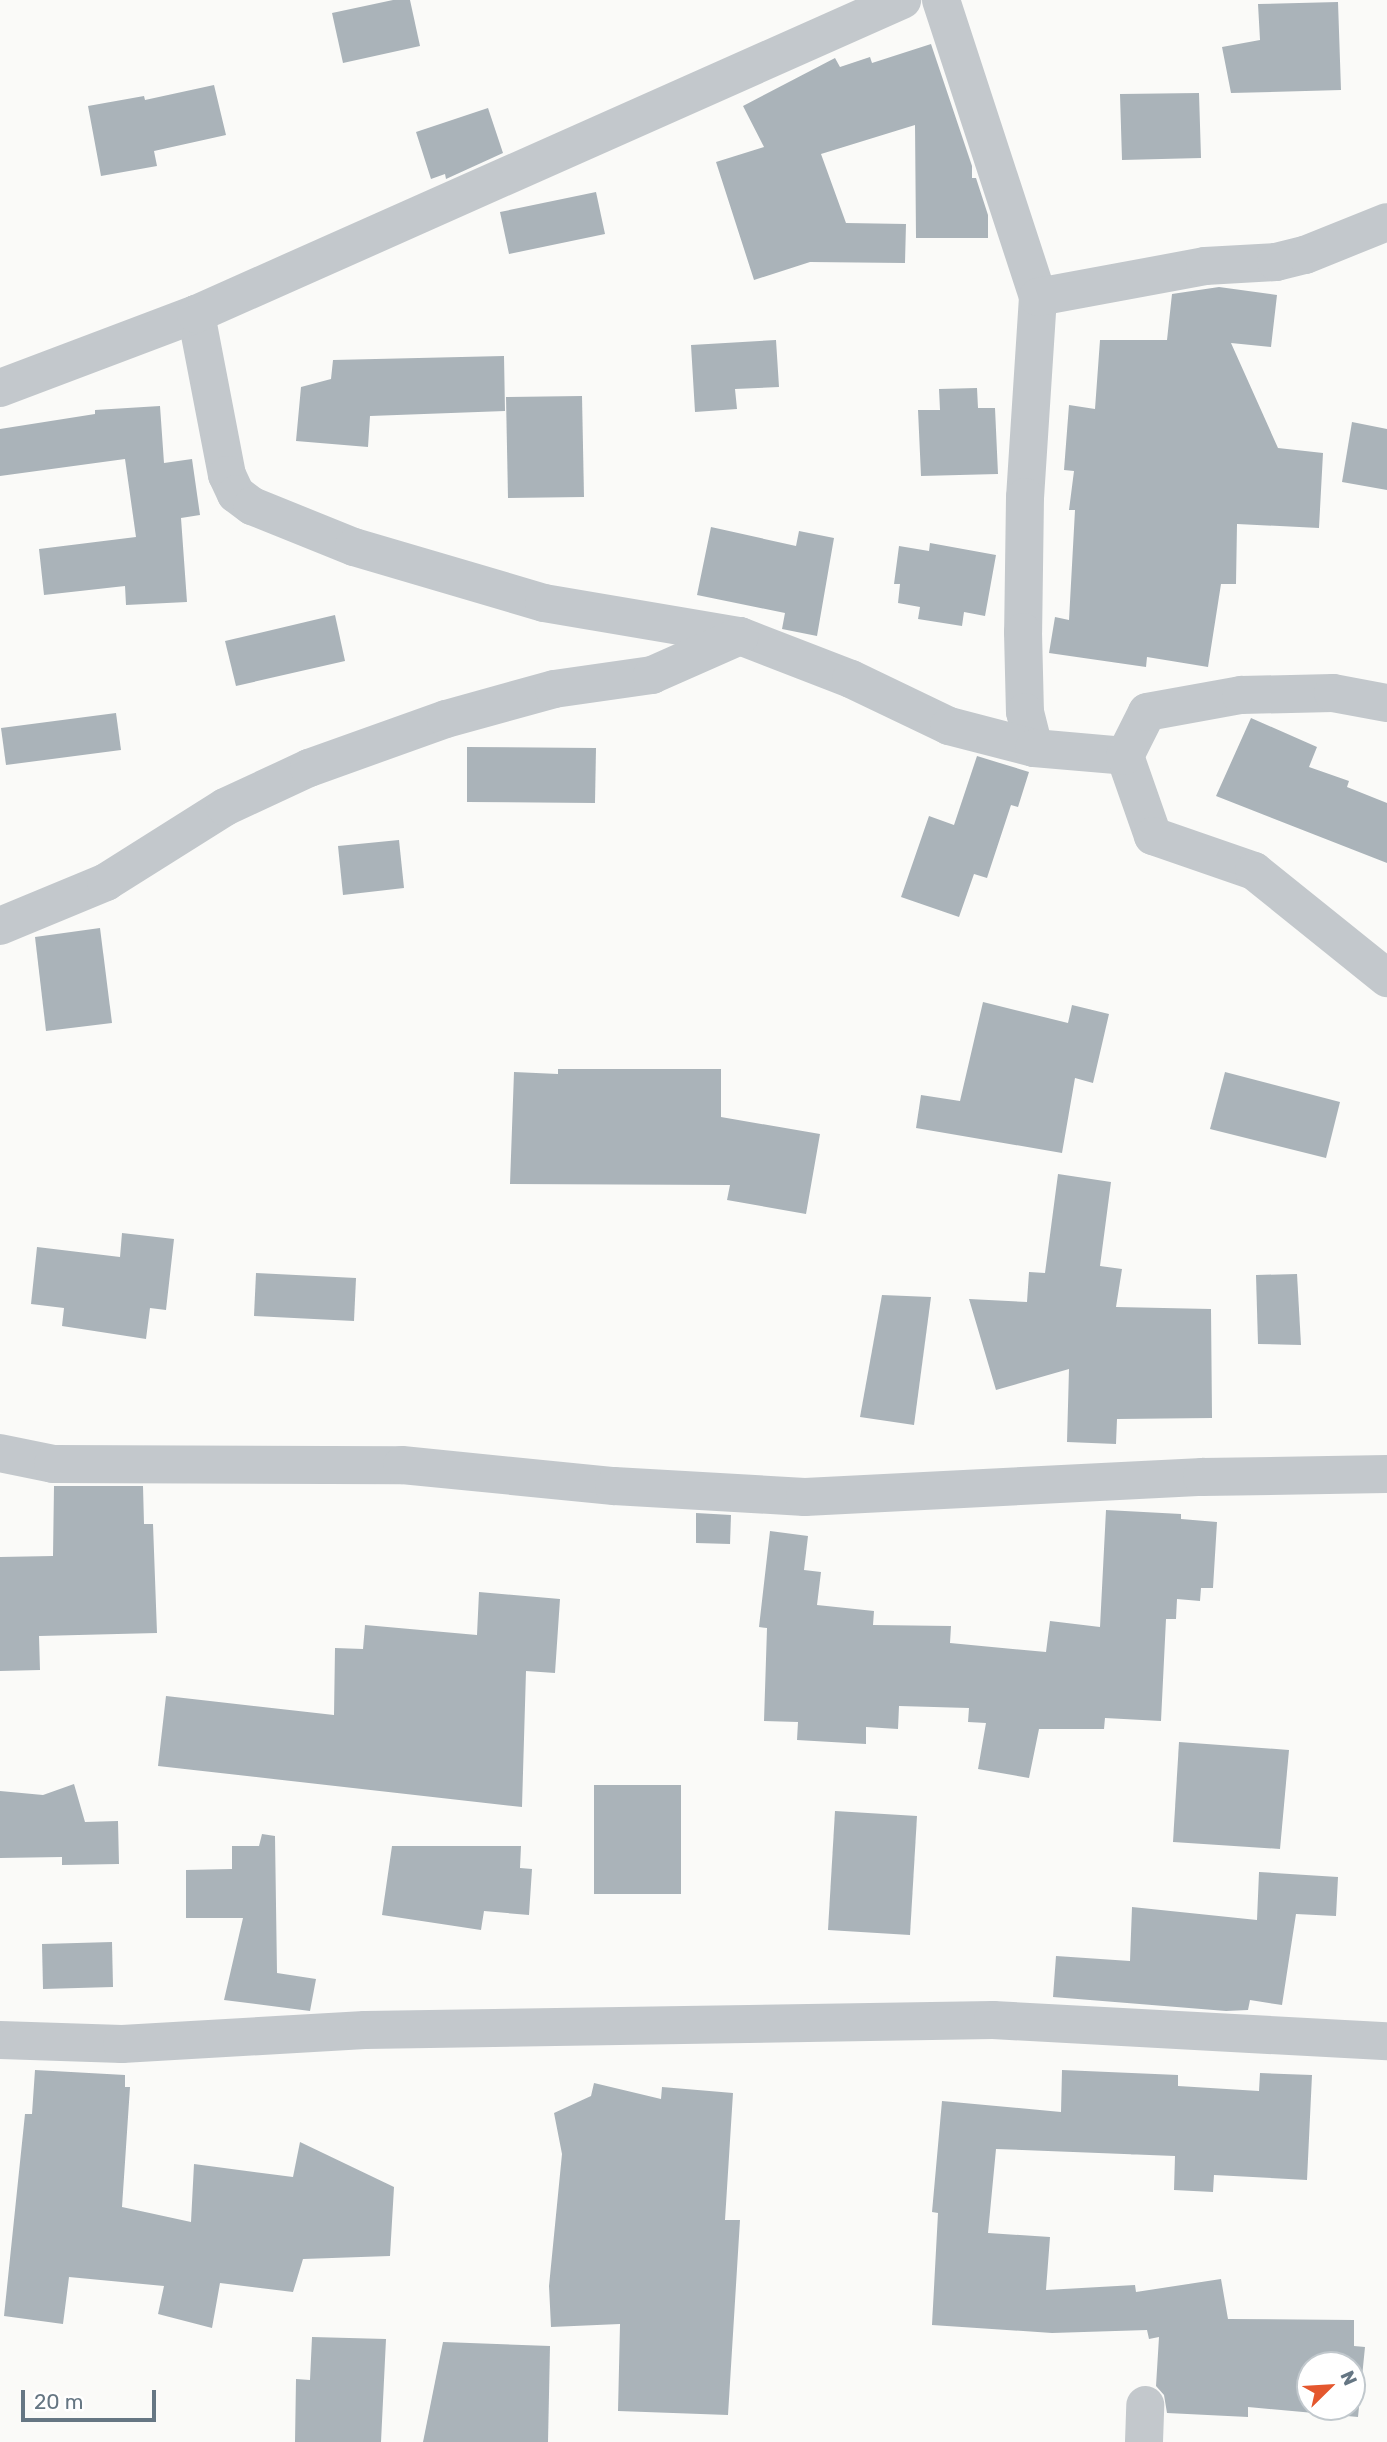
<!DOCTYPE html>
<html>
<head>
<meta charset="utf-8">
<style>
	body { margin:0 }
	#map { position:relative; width:1387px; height:2442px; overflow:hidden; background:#fafaf8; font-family:Rubik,sans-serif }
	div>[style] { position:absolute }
	.building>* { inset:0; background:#aab3b9 }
	.street>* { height:38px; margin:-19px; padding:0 19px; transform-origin:19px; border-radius:19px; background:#c3c8cc }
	span { translate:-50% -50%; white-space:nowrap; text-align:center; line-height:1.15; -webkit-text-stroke:7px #fff; paint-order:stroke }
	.north { position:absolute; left:1296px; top:2351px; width:70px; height:70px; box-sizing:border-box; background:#fff; border:2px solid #c1c8cd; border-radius:50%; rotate:66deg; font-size:19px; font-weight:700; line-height:28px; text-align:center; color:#657683 }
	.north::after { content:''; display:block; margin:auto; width:24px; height:32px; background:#e4572e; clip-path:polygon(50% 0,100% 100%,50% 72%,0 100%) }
	.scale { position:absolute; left:21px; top:2390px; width:135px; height:32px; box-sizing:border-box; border:4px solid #657683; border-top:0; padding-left:9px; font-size:21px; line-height:24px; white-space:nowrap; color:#657683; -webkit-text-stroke:5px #fff; paint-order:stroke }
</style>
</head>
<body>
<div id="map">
	<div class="building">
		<div style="clip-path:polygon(393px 0,410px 0,420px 46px,343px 63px,332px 13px)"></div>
		<div style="clip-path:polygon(1338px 2px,1341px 90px,1231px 93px,1222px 47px,1260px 40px,1258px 4px)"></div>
		<div style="clip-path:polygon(931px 44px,972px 166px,972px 178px,976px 178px,988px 215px,988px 238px,916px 238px,915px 125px,821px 154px,846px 223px,906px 224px,905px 263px,810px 262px,754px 280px,716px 162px,764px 147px,743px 106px,835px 58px,840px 67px,870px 57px,872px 63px)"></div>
		<div style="clip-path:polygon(214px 85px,226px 135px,154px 151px,157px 166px,101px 176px,88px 106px,144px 96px,145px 100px)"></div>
		<div style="clip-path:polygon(1199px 93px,1201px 158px,1122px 160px,1120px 94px)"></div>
		<div style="clip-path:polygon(488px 108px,503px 153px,446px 179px,445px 174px,431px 179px,416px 132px)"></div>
		<div style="clip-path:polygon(596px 192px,605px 234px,509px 254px,500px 212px)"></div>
		<div style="clip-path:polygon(1219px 287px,1277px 295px,1271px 347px,1231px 343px,1278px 448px,1323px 453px,1319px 528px,1237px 524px,1236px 584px,1221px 584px,1208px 667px,1147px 657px,1146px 667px,1049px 653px,1055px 617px,1069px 620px,1075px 510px,1069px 510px,1074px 471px,1064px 470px,1069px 405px,1095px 409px,1100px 340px,1167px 340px,1172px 294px)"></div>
		<div style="clip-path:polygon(776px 340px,779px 387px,735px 389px,737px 409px,695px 412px,691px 345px)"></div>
		<div style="clip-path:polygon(504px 356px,505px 411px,370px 416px,368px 447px,296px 441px,301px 387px,331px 379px,333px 360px)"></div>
		<div style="clip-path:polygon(977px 388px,978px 408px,995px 408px,998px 474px,921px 476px,918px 410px,940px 410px,939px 389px)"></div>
		<div style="clip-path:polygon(582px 396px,584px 497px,508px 498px,506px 397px)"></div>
		<div style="clip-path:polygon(160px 406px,164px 463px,192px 459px,200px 515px,181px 518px,187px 602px,126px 605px,125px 586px,44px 595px,39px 549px,136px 537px,125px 459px,0 476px,0 429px,95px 414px,95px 410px)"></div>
		<div style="clip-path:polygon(1352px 422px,1387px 429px,1387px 490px,1342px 482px)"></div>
		<div style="clip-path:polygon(711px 527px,796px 546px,799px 531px,834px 538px,817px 636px,782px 629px,785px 613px,697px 595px)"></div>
		<div style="clip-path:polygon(930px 543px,996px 555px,985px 616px,964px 612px,962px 626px,918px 619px,920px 607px,898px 603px,900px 584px,894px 584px,899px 546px,929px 551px)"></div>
		<div style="clip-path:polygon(335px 615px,345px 661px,236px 686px,225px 641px)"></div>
		<div style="clip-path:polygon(116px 713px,121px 750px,6px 765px,1px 728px)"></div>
		<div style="clip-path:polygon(1251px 718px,1317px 747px,1309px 767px,1349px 781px,1347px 787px,1387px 803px,1387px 863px,1216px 796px)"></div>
		<div style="clip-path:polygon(467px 747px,596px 748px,595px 803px,467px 802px)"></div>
		<div style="clip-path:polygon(977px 756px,1029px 772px,1018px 807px,1011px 805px,987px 878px,974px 874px,959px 917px,901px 897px,929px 816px,954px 825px)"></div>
		<div style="clip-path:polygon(399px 840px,404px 888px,343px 895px,338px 846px)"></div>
		<div style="clip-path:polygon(100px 928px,112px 1023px,46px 1031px,35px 937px)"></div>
		<div style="clip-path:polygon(983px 1002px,1068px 1023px,1072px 1005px,1109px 1014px,1093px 1083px,1075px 1078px,1062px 1153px,916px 1128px,921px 1095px,960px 1101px)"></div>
		<div style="clip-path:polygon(558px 1069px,721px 1069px,721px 1117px,820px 1134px,806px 1214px,727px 1200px,730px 1185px,510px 1184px,514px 1072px,558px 1074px)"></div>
		<div style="clip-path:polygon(1225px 1072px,1340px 1102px,1326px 1158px,1210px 1129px)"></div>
		<div style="clip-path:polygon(1058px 1174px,1111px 1182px,1100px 1266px,1122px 1269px,1116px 1307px,1211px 1309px,1212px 1418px,1117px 1419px,1116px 1444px,1067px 1442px,1069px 1369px,996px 1390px,969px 1299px,1027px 1302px,1029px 1272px,1045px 1273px)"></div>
		<div style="clip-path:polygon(122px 1233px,174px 1239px,166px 1310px,150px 1308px,146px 1339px,62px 1326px,64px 1308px,31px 1304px,37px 1247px,120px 1257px)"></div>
		<div style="clip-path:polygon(256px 1273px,356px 1278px,354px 1321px,254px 1316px)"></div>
		<div style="clip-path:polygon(1297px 1274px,1301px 1345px,1258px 1344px,1256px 1275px)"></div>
		<div style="clip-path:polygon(882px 1295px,931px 1297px,914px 1425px,860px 1417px)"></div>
		<div style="clip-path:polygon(54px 1486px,143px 1486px,144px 1524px,153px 1524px,157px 1633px,39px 1636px,40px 1670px,0 1671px,0 1557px,53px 1556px)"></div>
		<div style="clip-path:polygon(1106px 1510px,1181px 1514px,1181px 1519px,1217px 1522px,1213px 1588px,1201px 1588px,1200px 1601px,1177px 1599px,1176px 1619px,1166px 1619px,1161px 1721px,1105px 1718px,1104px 1729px,1039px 1729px,1029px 1778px,978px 1769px,986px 1723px,968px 1722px,969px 1708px,899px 1706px,898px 1729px,866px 1727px,866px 1744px,797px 1740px,798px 1722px,764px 1721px,767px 1628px,759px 1627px,770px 1531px,808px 1536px,804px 1570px,821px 1572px,817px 1605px,874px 1611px,873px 1625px,951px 1626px,950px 1643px,1046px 1652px,1050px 1621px,1100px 1627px)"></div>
		<div style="clip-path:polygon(696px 1513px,731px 1515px,730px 1544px,696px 1543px)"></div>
		<div style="clip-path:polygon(479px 1592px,560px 1599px,555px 1673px,526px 1671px,522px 1807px,158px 1766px,166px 1696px,334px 1715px,335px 1648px,363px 1649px,365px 1625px,477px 1635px)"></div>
		<div style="clip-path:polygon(1179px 1742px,1289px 1750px,1280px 1849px,1173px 1842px)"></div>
		<div style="clip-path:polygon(74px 1784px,85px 1822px,118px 1821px,119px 1864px,62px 1865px,62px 1857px,0 1858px,0 1791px,43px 1795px)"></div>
		<div style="clip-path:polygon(594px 1785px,681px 1785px,681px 1894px,594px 1894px)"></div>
		<div style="clip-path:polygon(835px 1811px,917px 1816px,910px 1935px,828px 1930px)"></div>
		<div style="clip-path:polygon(262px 1834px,275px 1836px,277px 1973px,316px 1979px,310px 2011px,224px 2000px,243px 1918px,186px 1918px,186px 1870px,232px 1869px,232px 1846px,259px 1846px)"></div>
		<div style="clip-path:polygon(392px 1846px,521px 1846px,520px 1868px,532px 1869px,529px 1915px,484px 1911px,481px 1930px,382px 1915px)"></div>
		<div style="clip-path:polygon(1259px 1872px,1338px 1877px,1336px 1916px,1296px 1914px,1282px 2005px,1250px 2000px,1248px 2010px,1226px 2011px,1053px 1997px,1056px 1956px,1130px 1961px,1132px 1907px,1257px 1920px)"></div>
		<div style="clip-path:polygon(112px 1942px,113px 1987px,43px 1989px,42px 1944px)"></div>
		<div style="clip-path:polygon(35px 2070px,125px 2075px,125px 2087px,130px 2087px,122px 2207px,191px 2222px,194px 2164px,293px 2177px,300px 2142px,394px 2187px,390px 2256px,303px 2259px,293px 2292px,220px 2283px,212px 2328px,158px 2314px,164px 2286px,69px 2277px,63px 2324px,4px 2316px,25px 2114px,32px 2114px)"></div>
		<div style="clip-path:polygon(evenodd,1062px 2070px,1178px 2075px,1178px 2086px,1259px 2091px,1260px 2073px,1312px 2075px,1307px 2180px,1214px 2175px,1213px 2192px,1174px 2190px,1175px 2156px,996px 2149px,988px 2233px,1050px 2237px,1046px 2290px,1135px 2285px,1136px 2292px,1221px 2279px,1228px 2319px,1354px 2320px,1354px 2346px,1365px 2347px,1358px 2417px,1248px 2407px,1248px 2417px,1167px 2413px,1164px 2395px,1156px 2386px,1159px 2337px,1149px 2339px,1147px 2330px,1052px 2333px,932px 2325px,938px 2213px,932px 2212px,942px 2101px,1061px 2112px,1062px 2070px,1310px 2365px,1352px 2365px,1352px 2407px,1310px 2407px,1310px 2365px)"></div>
		<div style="clip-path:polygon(594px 2083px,661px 2099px,662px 2087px,733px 2093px,725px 2220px,740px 2220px,728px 2415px,618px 2411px,620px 2324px,551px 2327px,549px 2286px,562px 2154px,554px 2113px,591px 2096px)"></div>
		<div style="clip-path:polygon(312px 2337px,386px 2339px,381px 2442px,295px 2442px,296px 2379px,310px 2380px)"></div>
		<div style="clip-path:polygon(443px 2342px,550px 2346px,548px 2442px,423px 2442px)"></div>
	</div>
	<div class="street">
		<div style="left:941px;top:0;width:312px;rotate:71.9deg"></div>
		<div style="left:1038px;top:297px;width:200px;rotate:93.7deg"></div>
		<div style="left:1025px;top:497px;width:135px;rotate:90.8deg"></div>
		<div style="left:1023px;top:632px;width:80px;rotate:88.6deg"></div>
		<div style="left:1025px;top:712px;width:37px;rotate:76deg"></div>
		<div style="left:1038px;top:297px;width:170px;rotate:-10.5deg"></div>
		<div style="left:1205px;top:266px;width:71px;rotate:-3.2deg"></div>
		<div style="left:1276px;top:262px;width:30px;rotate:-14deg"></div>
		<div style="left:1305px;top:255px;width:88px;rotate:-21.9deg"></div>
		<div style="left:196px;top:314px;width:164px;rotate:79.1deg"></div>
		<div style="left:227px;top:475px;width:21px;rotate:65deg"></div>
		<div style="left:236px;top:494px;width:20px;rotate:37deg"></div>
		<div style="left:252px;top:506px;width:110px;rotate:21.9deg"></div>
		<div style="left:354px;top:547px;width:198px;rotate:16.4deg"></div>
		<div style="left:544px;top:603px;width:199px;rotate:9.6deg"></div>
		<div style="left:740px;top:636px;width:119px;rotate:21.2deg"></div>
		<div style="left:851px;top:679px;width:109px;rotate:25.6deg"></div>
		<div style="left:949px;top:726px;width:88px;rotate:14.5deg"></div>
		<div style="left:1034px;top:748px;width:91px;rotate:5deg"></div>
		<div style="left:1125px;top:756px;width:85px;rotate:70.7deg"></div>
		<div style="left:1153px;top:836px;width:107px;rotate:19.1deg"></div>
		<div style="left:1254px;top:871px;width:171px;rotate:38.8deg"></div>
		<div style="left:0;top:388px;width:210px;rotate:-20.7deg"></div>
		<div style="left:196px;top:314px;width:773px;rotate:-23.98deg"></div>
		<div style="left:1125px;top:756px;width:49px;rotate:-63.4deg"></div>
		<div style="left:1147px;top:712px;width:96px;rotate:-10.3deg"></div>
		<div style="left:1241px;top:695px;width:92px;rotate:-1.2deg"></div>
		<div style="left:1333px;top:693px;width:55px;rotate:10.5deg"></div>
		<div style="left:0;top:926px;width:115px;rotate:-22.5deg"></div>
		<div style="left:106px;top:882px;width:141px;rotate:-32.2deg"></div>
		<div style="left:225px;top:807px;width:93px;rotate:-24.9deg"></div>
		<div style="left:309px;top:768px;width:145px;rotate:-19.7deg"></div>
		<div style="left:446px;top:719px;width:112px;rotate:-15.5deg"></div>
		<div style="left:554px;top:689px;width:99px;rotate:-8.1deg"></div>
		<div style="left:652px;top:675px;width:96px;rotate:-23.9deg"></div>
		<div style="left:0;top:1453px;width:54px;rotate:11.7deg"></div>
		<div style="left:53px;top:1464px;width:349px;rotate:0.2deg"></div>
		<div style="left:402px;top:1465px;width:213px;rotate:5.7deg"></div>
		<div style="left:614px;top:1486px;width:191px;rotate:3.3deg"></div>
		<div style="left:805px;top:1497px;width:398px;rotate:-2.9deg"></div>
		<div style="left:1202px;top:1477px;width:185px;rotate:-0.9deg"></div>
		<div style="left:0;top:2040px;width:122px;rotate:1.9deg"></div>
		<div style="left:122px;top:2044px;width:243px;rotate:-3.3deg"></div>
		<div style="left:365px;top:2030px;width:628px;rotate:-0.91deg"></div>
		<div style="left:993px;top:2020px;width:395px;rotate:3.1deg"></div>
		<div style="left:1144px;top:2442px;width:37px;rotate:-88deg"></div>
	</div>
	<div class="north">N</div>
	<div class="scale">20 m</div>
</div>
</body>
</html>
